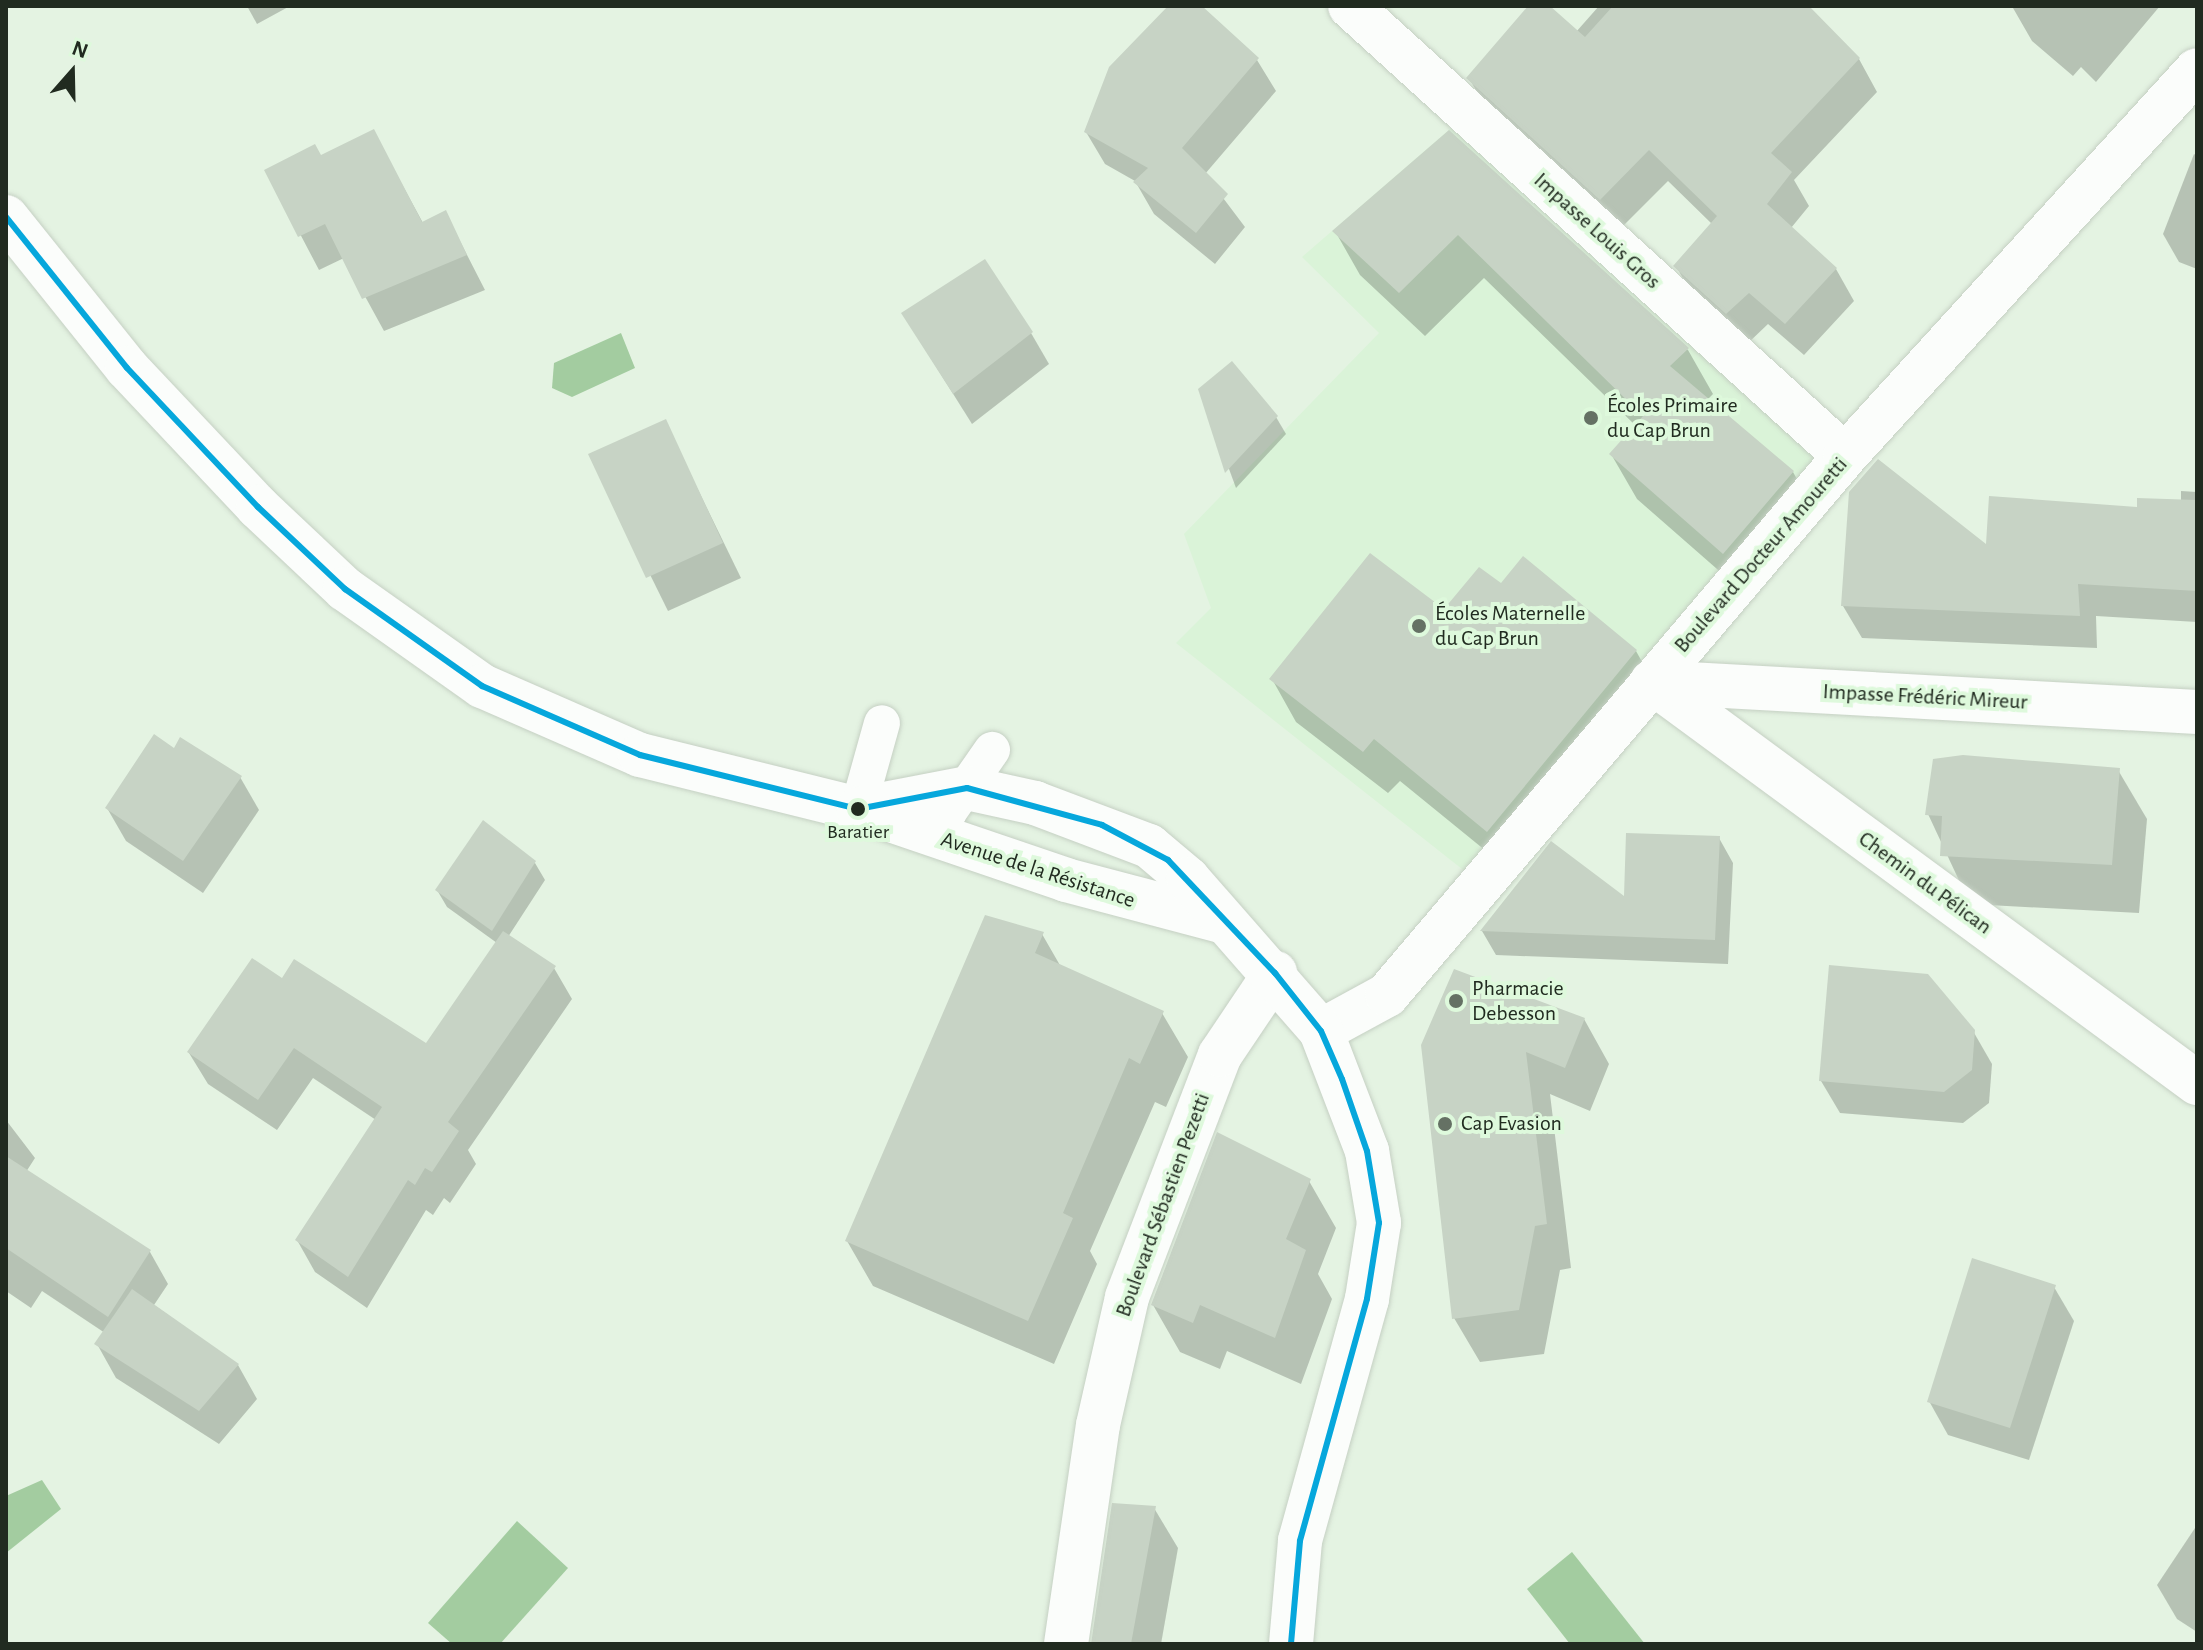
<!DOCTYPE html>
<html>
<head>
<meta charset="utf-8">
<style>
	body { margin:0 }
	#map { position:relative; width:2203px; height:1650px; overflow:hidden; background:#e4f3e2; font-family:"Alegreya Sans",sans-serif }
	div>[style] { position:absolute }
	.built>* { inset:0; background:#daf3d8 }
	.water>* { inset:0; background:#a3cca0 }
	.shadow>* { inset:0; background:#0003 }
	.building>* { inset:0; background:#c7d3c5 }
	.roads { filter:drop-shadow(0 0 2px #c5d0c3) drop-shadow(0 0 2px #c5d0c3) }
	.service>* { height:36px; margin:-18px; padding:0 18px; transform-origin:18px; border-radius:18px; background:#fbfdfb }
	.minor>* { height:44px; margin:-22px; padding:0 22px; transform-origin:22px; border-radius:22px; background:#fbfdfb }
	.tertiary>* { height:44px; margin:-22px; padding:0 22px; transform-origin:22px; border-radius:22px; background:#fbfdfb }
	.bus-1>* { height:6px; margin:-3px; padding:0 3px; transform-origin:3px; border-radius:3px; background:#06a7dc }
	.dots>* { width:22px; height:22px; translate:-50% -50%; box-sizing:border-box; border:4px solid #def9dc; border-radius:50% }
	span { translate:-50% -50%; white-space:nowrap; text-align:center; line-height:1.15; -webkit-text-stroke:8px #def9dc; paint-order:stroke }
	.bus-label { font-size:20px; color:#212b20 }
	.street-label { font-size:22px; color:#212b20 }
	.poi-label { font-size:22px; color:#212b20 }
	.left { translate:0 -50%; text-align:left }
	.frame { position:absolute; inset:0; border:8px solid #212b20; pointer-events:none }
	.north { position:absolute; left:32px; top:32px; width:80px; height:80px; -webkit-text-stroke:6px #def9dc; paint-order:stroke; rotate:20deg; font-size:22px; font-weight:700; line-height:32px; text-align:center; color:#212b20 }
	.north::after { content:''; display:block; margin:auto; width:28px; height:36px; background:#212b20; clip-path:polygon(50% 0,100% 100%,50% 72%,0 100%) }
</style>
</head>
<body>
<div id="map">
	<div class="built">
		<div style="clip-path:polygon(1465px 116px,1836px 468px,1481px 884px,1176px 643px,1211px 608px,1184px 534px,1379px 333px,1302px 257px)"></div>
	</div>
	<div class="water">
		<div style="clip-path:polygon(621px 333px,635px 368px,572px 397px,552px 388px,554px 363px)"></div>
		<div style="clip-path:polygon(42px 1480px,61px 1509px,6px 1553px,6px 1496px)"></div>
		<div style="clip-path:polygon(517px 1521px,568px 1568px,500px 1644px,452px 1644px,428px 1623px)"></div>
		<div style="clip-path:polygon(1572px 1552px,1645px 1644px,1570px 1644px,1527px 1589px)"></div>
	</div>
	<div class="shadow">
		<div style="clip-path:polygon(247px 6px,290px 6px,257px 24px)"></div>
		<div style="clip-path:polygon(1171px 6px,1199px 6px,1257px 60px,1276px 91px,1205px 174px,1245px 227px,1215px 264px,1154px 214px,1135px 181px,1105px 164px,1086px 132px)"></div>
		<div style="clip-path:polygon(1531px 6px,1547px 6px,1576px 32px,1599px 6px,1806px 6px,1859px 59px,1877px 92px,1794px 180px,1809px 206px,1791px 228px,1836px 269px,1854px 301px,1804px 355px,1768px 324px,1746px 345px,1694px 298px,1676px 266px,1712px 224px,1668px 181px,1619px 230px,1487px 110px,1469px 78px)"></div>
		<div style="clip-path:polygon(2160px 6px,2096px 82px,2081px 67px,2073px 76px,2032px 41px,2013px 8px)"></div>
		<div style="clip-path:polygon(373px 131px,423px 223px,445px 212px,485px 290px,384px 331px,344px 258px,319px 270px,267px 171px,321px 157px)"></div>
		<div style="clip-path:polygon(1449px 132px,1688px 350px,1713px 394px,1707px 400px,1793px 472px,1818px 517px,1749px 597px,1637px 499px,1611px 454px,1636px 426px,1484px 278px,1425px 336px,1360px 275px,1335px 231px)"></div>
		<div style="clip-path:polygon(2194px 154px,2197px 156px,2197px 269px,2179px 262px,2163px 234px)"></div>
		<div style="clip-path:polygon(903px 314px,1031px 333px,1049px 364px,972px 424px)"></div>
		<div style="clip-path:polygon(1200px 390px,1276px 417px,1286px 434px,1236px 488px)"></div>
		<div style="clip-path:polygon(665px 422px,741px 578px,668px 611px,591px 455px)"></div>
		<div style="clip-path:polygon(2181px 491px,2197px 492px,2197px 622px,2096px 616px,2097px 648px,1862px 638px,1843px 606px,1988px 548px,2181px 502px)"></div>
		<div style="clip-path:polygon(1501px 586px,1636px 651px,1660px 694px,1513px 873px,1400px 781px,1388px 793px,1296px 722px,1272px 679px)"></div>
		<div style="clip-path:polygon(2118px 770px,2147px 819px,2139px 913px,1970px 904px,1928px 814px)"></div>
		<div style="clip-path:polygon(240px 777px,259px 810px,203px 893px,126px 841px,107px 808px)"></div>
		<div style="clip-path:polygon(1719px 838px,1733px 863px,1728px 964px,1496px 955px,1482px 931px,1551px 844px,1626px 899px)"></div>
		<div style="clip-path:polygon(535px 863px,545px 880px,508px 937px,554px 968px,572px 999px,468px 1150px,476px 1164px,450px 1203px,444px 1198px,433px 1215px,426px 1210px,367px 1308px,315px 1272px,297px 1240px,376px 1120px,313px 1078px,277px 1130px,208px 1084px,189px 1053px,282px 981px,426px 1046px,497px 943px,447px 907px,437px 890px)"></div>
		<div style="clip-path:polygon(1042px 934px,1061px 967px,1162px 1013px,1188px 1057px,1166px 1107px,1155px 1102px,1090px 1251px,1097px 1264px,1054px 1364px,873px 1286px,847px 1241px)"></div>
		<div style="clip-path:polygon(1584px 1019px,1609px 1064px,1590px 1111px,1550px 1094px,1571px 1268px,1560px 1270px,1544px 1354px,1480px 1362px,1454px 1318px,1423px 1046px)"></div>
		<div style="clip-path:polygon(1973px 1031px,1992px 1064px,1989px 1103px,1963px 1123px,1840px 1113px,1821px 1081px)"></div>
		<div style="clip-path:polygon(6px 1120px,35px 1158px,26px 1172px,150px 1252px,168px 1284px,154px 1305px,238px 1365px,257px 1399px,219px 1444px,116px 1378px,97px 1344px,105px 1333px,42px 1291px,31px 1308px,6px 1291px)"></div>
		<div style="clip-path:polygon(1309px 1181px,1336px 1228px,1318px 1274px,1332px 1299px,1301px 1384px,1227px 1351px,1220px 1369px,1180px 1352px,1153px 1305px)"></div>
		<div style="clip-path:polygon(2054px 1287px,2074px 1321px,2029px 1460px,1948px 1435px,1929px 1401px)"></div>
		<div style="clip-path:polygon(1154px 1508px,1178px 1548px,1161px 1644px,1093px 1644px)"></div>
		<div style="clip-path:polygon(2197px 1525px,2197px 1632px,2177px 1619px,2157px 1585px)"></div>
	</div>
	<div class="building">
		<div style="clip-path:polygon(1168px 6px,1202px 6px,1259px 58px,1182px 148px,1228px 194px,1196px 233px,1133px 182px,1148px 168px,1084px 132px,1109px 67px)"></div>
		<div style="clip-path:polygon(1528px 6px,1550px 6px,1585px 37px,1613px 6px,1809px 6px,1860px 58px,1771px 153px,1792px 172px,1767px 204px,1837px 268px,1785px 324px,1749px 293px,1726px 314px,1673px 266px,1717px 216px,1649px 150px,1600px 200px,1466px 78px)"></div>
		<div style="clip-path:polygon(374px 129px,422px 222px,446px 210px,467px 255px,362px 299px,325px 224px,298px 237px,264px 170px,315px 144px,321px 155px)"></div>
		<div style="clip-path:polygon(1449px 130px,1689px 348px,1670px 366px,1794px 471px,1723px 554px,1609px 454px,1643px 416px,1458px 235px,1399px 293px,1332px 231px)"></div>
		<div style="clip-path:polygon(985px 259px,1033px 332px,953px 394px,901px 313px)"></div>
		<div style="clip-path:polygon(1232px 361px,1278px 416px,1225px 473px,1198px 389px)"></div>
		<div style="clip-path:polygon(666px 419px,723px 543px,646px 578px,588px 454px)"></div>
		<div style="clip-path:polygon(1878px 459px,1986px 544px,1989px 496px,2137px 507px,2137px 498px,2197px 500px,2197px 591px,2078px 584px,2080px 616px,1841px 606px,1849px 492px)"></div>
		<div style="clip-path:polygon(1370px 553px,1444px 609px,1479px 567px,1501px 583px,1523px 556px,1637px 650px,1487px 832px,1374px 739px,1363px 752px,1269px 679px)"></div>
		<div style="clip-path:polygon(154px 734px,174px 748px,180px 737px,242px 776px,183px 861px,105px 808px)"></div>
		<div style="clip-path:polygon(1963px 755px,2120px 768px,2112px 865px,1940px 856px,1942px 816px,1925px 815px,1933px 759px)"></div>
		<div style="clip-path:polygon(483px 820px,536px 861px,492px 931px,435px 890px)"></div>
		<div style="clip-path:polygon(1626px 833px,1720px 836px,1715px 940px,1480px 931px,1551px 841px,1624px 896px)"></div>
		<div style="clip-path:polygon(985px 915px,1044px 932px,1035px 953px,1164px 1011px,1140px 1064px,1129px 1058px,1063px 1213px,1073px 1218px,1028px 1321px,845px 1241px)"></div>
		<div style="clip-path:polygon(503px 931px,556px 966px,448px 1122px,459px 1131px,432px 1172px,425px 1168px,415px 1185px,408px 1180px,348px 1277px,295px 1240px,382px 1107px,294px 1048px,258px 1100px,187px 1052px,252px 958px,282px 978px,294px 959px,426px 1043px)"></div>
		<div style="clip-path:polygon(1829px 965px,1928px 974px,1975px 1030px,1972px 1070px,1944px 1092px,1819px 1081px)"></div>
		<div style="clip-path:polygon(1454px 969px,1585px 1018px,1565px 1068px,1526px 1052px,1547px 1224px,1535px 1226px,1519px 1310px,1452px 1319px,1421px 1045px)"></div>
		<div style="clip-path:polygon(1217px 1132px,1311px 1179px,1286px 1239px,1306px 1250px,1275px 1338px,1200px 1305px,1193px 1323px,1151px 1305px)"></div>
		<div style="clip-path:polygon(6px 1156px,151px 1250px,108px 1317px,6px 1248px)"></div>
		<div style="clip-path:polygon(1972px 1258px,2056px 1285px,2010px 1428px,1927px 1402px)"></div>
		<div style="clip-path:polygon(132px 1289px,239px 1364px,199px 1411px,94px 1344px)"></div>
		<div style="clip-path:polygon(1112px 1503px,1156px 1506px,1131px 1644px,1091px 1644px)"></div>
	</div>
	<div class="roads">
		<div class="service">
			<div style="left:858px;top:809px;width:89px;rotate:-74.4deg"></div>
			<div style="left:919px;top:830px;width:34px;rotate:-30deg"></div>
			<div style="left:948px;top:813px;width:77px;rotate:-55.1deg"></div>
		</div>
		<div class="minor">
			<div style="left:1350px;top:6px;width:669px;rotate:42.27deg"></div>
			<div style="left:1652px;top:682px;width:677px;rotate:36.34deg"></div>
			<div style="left:1652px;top:682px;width:546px;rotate:3.15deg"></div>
			<div style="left:1321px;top:1031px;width:75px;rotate:-28.6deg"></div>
			<div style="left:1387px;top:995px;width:707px;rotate:-49.64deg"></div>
			<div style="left:1845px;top:456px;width:522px;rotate:-47.64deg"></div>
			<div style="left:1066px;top:1644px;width:221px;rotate:-81.7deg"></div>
			<div style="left:1098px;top:1425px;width:131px;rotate:-77.2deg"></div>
			<div style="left:1127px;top:1297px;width:259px;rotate:-69deg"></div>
			<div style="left:1220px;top:1055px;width:99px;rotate:-56.1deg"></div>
		</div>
		<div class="tertiary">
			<div style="left:6px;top:217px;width:193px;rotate:51.3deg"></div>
			<div style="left:127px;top:368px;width:191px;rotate:46.7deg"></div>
			<div style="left:258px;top:507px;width:120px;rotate:43.3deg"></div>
			<div style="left:345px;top:589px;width:168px;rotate:35.3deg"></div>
			<div style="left:482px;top:686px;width:172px;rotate:23.6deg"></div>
			<div style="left:640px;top:755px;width:225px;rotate:13.9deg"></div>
			<div style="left:858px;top:809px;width:220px;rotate:18.8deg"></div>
			<div style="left:1066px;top:880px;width:160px;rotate:14.8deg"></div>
			<div style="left:858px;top:809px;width:111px;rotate:-10.9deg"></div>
			<div style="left:967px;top:788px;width:70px;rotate:12.4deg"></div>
			<div style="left:1035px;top:803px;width:122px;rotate:20.7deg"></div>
			<div style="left:1149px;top:846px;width:51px;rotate:40.2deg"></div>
			<div style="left:1188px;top:879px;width:202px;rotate:48.8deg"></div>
			<div style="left:1321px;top:1031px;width:129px;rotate:69deg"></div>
			<div style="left:1367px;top:1151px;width:73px;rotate:80.5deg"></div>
			<div style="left:1379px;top:1223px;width:77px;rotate:99deg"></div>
			<div style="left:1367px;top:1299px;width:251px;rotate:105.5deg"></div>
			<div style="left:1300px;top:1541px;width:103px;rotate:95deg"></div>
		</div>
	</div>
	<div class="bus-1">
		<div style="left:6px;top:217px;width:193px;rotate:51.3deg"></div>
		<div style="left:127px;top:368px;width:191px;rotate:46.7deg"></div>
		<div style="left:258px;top:507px;width:120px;rotate:43.3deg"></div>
		<div style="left:345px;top:589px;width:168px;rotate:35.3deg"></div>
		<div style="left:482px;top:686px;width:172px;rotate:23.6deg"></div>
		<div style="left:640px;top:755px;width:225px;rotate:13.9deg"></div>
		<div style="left:858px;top:809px;width:111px;rotate:-10.9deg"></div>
		<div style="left:967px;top:788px;width:140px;rotate:15.3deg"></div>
		<div style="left:1102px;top:825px;width:75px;rotate:27.9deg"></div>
		<div style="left:1168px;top:860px;width:156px;rotate:46.6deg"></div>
		<div style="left:1275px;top:973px;width:74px;rotate:51.6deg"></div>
		<div style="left:1321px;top:1031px;width:52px;rotate:66.4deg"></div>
		<div style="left:1342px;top:1079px;width:76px;rotate:70.9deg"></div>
		<div style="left:1367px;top:1151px;width:73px;rotate:80.5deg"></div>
		<div style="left:1379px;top:1223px;width:77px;rotate:99deg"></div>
		<div style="left:1367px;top:1299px;width:251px;rotate:105.5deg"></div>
		<div style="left:1300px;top:1541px;width:103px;rotate:95deg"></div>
	</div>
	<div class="dots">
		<div style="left:1591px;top:418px;background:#657164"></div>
		<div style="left:1419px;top:626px;background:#657164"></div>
		<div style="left:858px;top:809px;background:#212b20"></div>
		<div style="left:1456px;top:1001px;background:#657164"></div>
		<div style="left:1445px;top:1124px;background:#657164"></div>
	</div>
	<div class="bus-label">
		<span style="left:858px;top:832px">Baratier</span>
	</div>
	<div class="street-label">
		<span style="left:1597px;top:231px;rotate:42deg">Impasse Louis Gros</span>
		<span style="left:1761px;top:555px;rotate:-49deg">Boulevard Docteur Amouretti</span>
		<span style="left:1925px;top:697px;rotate:3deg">Impasse Frédéric Mireur</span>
		<span style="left:1038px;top:870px;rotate:18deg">Avenue de la Résistance</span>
		<span style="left:1925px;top:883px;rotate:36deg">Chemin du Pélican</span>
		<span style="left:1163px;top:1205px;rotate:-70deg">Boulevard Sébastien Pezetti</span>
	</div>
	<div class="poi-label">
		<span class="left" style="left:1607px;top:418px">Écoles Primaire<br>du Cap Brun</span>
		<span class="left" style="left:1435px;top:626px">Écoles Maternelle<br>du Cap Brun</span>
		<span class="left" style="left:1472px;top:1001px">Pharmacie<br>Debesson</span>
		<span class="left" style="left:1461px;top:1124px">Cap Evasion</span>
	</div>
	<div class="frame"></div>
	<div class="north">N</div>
</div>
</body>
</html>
